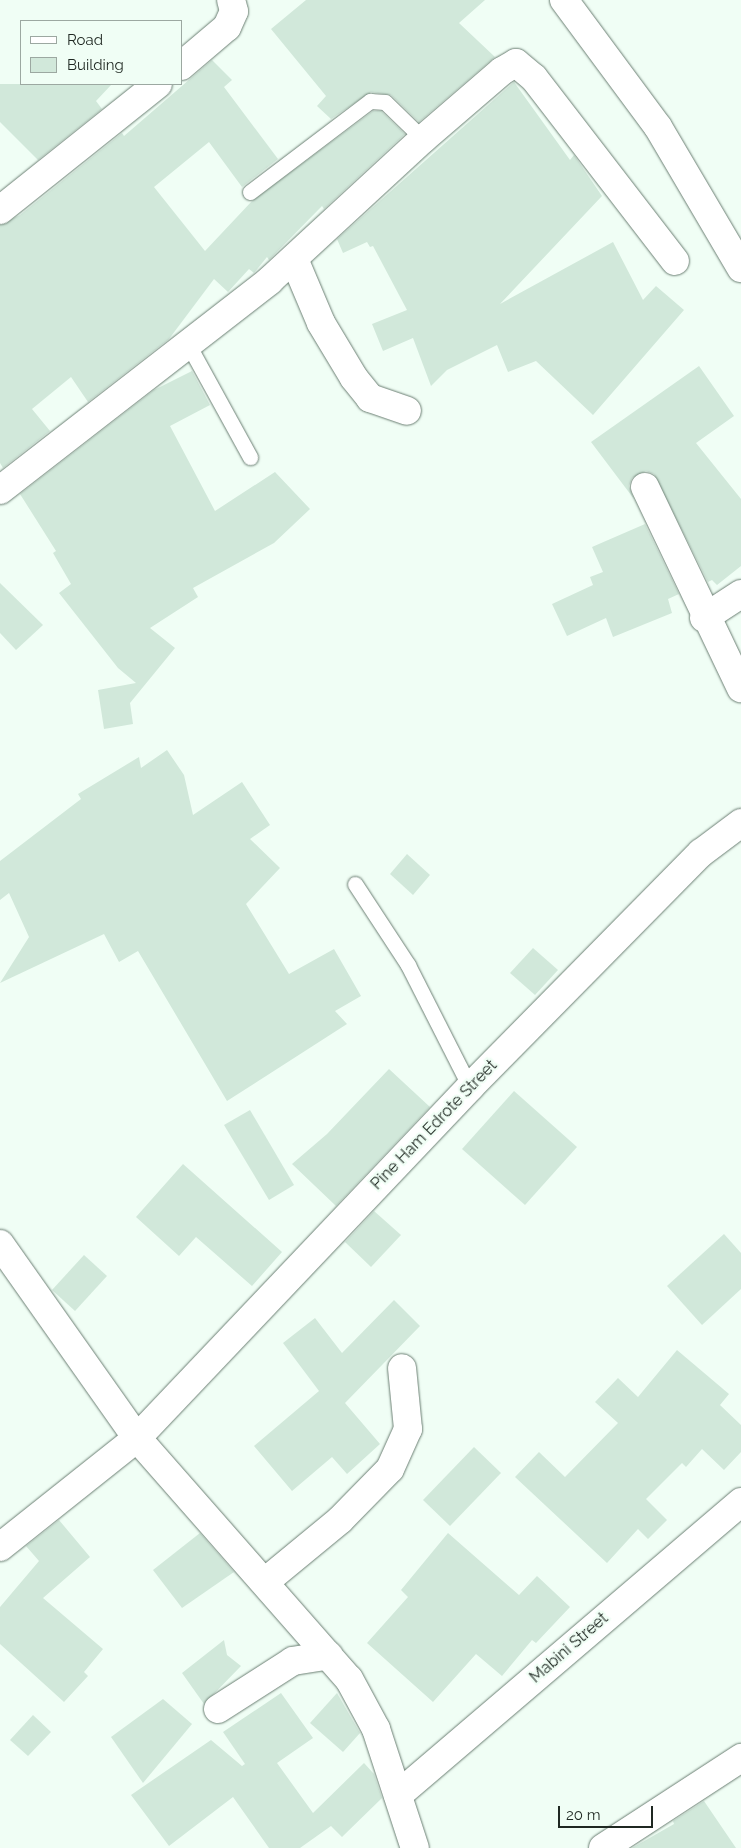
<!DOCTYPE html>
<html>
<head>
<meta charset="utf-8">
<style>
	body { margin:0 }
	#map { position:relative; width:741px; height:1848px; overflow:hidden; background:#f0fef5; font-family:Raleway,sans-serif }
	div>[style] { position:absolute }
	.building>* { inset:0; background:#d1e8da }
	.roads { filter:drop-shadow(0 0 1px #6b7f73) drop-shadow(0 0 1px #6b7f73) }
	.lane>* { height:15px; margin:-7.5px; padding:0 7.5px; transform-origin:7.5px; border-radius:7.5px; background:#fff }
	.street>* { height:28px; margin:-14px; padding:0 14px; transform-origin:14px; border-radius:14px; background:#fff }
	.secondary>* { height:28px; margin:-14px; padding:0 14px; transform-origin:14px; border-radius:14px; background:#fff }
	span { translate:-50% -50%; white-space:nowrap; text-align:center; line-height:1.15; -webkit-text-stroke:4.5px #f0fef5; paint-order:stroke }
	.street-label { font-size:16px; color:#1f2822 }
	.legend { position:absolute; left:20px; top:20px; width:162px; height:65px; box-sizing:border-box; background:#f0fef5; border:1px solid #9ca8a1; margin:0; padding:6px 9px; list-style:none; font-size:15px; color:#1f2822 }
	.legend li { display:flex; align-items:center; gap:10px; height:25px }
	.legend b { width:25px; border:1px solid #9ca8a1 }
	.scale { position:absolute; left:558px; top:1806px; width:95px; height:22px; box-sizing:border-box; border:2px solid #1f2822; border-top:0; padding-left:6px; font-size:15px; line-height:18px; white-space:nowrap; color:#1f2822; -webkit-text-stroke:4px #f0fef5; paint-order:stroke }
</style>
</head>
<body>
<div id="map">
	<div class="building">
		<div style="clip-path:polygon(306px 0,485px 0,459px 23px,495px 57px,419px 122px,391px 95px,371px 92px,331px 119px,317px 106px,326px 96px,271px 29px)"></div>
		<div style="clip-path:polygon(212px 60px,232px 80px,224px 87px,278px 159px,242px 187px,209px 142px,154px 187px,205px 251px,252px 201px,373px 111px,381px 111px,405px 134px,324px 209px,322px 206px,269px 260px,267px 257px,254px 273px,249px 269px,228px 292px,214px 279px,169px 339px,88px 402px,71px 377px,32px 409px,50px 431px,3px 468px,0 463px,0 225px,20px 215px,122px 133px,124px 136px)"></div>
		<div style="clip-path:polygon(514px 82px,570px 160px,574px 155px,602px 196px,500px 304px,613px 242px,643px 300px,656px 286px,684px 310px,593px 415px,536px 361px,508px 372px,497px 345px,447px 370px,431px 386px,413px 338px,383px 351px,372px 324px,407px 310px,373px 246px,370px 247px,367px 242px,343px 253px,337px 239px)"></div>
		<div style="clip-path:polygon(0 84px,112px 84px,96px 101px,102px 109px,38px 160px,0 122px)"></div>
		<div style="clip-path:polygon(699px 366px,734px 416px,696px 443px,741px 499px,741px 566px,717px 585px,712px 580px,708px 582px,654px 474px,646px 471px,632px 478px,629px 486px,634px 499px,591px 442px)"></div>
		<div style="clip-path:polygon(192px 371px,210px 405px,170px 426px,215px 511px,275px 472px,310px 509px,274px 543px,193px 588px,198px 597px,150px 628px,175px 648px,130px 703px,133px 724px,104px 729px,98px 690px,136px 683px,118px 668px,59px 593px,71px 584px,53px 553px,56px 551px,20px 494px,154px 390px)"></div>
		<div style="clip-path:polygon(645px 524px,679px 594px,668px 599px,672px 613px,613px 637px,606px 618px,567px 636px,552px 604px,593px 585px,590px 577px,603px 572px,592px 547px)"></div>
		<div style="clip-path:polygon(0 583px,43px 625px,16px 650px,0 633px)"></div>
		<div style="clip-path:polygon(167px 750px,184px 775px,193px 815px,242px 782px,270px 825px,250px 839px,280px 868px,246px 904px,289px 974px,334px 949px,361px 996px,335px 1011px,347px 1024px,227px 1101px,138px 951px,119px 962px,104px 934px,0 983px,29px 937px,9px 893px,0 900px,0 861px,81px 799px,78px 794px,139px 757px,141px 768px)"></div>
		<div style="clip-path:polygon(407px 854px,430px 875px,413px 895px,390px 874px)"></div>
		<div style="clip-path:polygon(533px 948px,558px 970px,535px 995px,510px 973px)"></div>
		<div style="clip-path:polygon(389px 1069px,430px 1107px,336px 1206px,292px 1164px,327px 1134px)"></div>
		<div style="clip-path:polygon(514px 1091px,577px 1147px,525px 1205px,462px 1149px)"></div>
		<div style="clip-path:polygon(250px 1110px,294px 1185px,269px 1200px,224px 1125px)"></div>
		<div style="clip-path:polygon(183px 1164px,282px 1252px,252px 1286px,196px 1237px,179px 1256px,136px 1217px)"></div>
		<div style="clip-path:polygon(374px 1211px,401px 1235px,371px 1267px,345px 1242px)"></div>
		<div style="clip-path:polygon(724px 1234px,741px 1253px,741px 1289px,702px 1325px,667px 1286px)"></div>
		<div style="clip-path:polygon(84px 1255px,107px 1276px,75px 1311px,52px 1290px)"></div>
		<div style="clip-path:polygon(394px 1300px,420px 1326px,345px 1403px,380px 1444px,347px 1474px,332px 1457px,292px 1491px,254px 1446px,319px 1391px,283px 1343px,315px 1318px,342px 1353px)"></div>
		<div style="clip-path:polygon(677px 1350px,729px 1394px,720px 1405px,741px 1425px,741px 1452px,724px 1470px,702px 1449px,686px 1467px,682px 1463px,646px 1499px,667px 1520px,648px 1539px,638px 1529px,607px 1563px,515px 1477px,539px 1452px,565px 1477px,618px 1423px,595px 1402px,618px 1378px,638px 1397px)"></div>
		<div style="clip-path:polygon(474px 1447px,501px 1473px,450px 1526px,423px 1500px)"></div>
		<div style="clip-path:polygon(59px 1520px,90px 1557px,43px 1598px,103px 1649px,84px 1672px,88px 1676px,64px 1702px,0 1644px,0 1607px,39px 1561px,26px 1546px)"></div>
		<div style="clip-path:polygon(200px 1533px,234px 1572px,182px 1608px,153px 1570px)"></div>
		<div style="clip-path:polygon(448px 1533px,519px 1595px,537px 1576px,570px 1607px,536px 1643px,532px 1640px,502px 1676px,476px 1654px,433px 1702px,367px 1643px,408px 1597px,401px 1590px)"></div>
		<div style="clip-path:polygon(224px 1640px,227px 1655px,241px 1666px,204px 1704px,182px 1673px)"></div>
		<div style="clip-path:polygon(281px 1693px,313px 1738px,277px 1763px,313px 1813px,364px 1763px,374px 1774px,382px 1798px,342px 1837px,331px 1826px,300px 1848px,269px 1848px,233px 1797px,169px 1846px,131px 1795px,211px 1740px,242px 1766px,245px 1764px,223px 1732px)"></div>
		<div style="clip-path:polygon(337px 1693px,360px 1733px,343px 1752px,310px 1723px)"></div>
		<div style="clip-path:polygon(163px 1699px,192px 1724px,143px 1783px,111px 1737px)"></div>
		<div style="clip-path:polygon(33px 1715px,51px 1732px,28px 1756px,10px 1740px)"></div>
		<div style="clip-path:polygon(704px 1801px,736px 1848px,632px 1848px,674px 1824px,673px 1821px)"></div>
	</div>
	<div class="roads">
		<div class="lane">
			<div style="left:250px;top:192px;width:151px;rotate:-37.2deg"></div>
			<div style="left:370px;top:101px;width:15px;rotate:4deg"></div>
			<div style="left:385px;top:102px;width:53px;rotate:44.2deg"></div>
			<div style="left:189px;top:346px;width:127px;rotate:61.2deg"></div>
			<div style="left:355px;top:884px;width:97px;rotate:56.8deg"></div>
			<div style="left:408px;top:965px;width:137px;rotate:63.1deg"></div>
		</div>
		<div class="street">
			<div style="left:181px;top:66px;width:60px;rotate:-40.3deg"></div>
			<div style="left:227px;top:27px;width:17px;rotate:-66deg"></div>
			<div style="left:234px;top:11px;width:11px;rotate:-105deg"></div>
			<div style="left:0;top:210px;width:202px;rotate:-38.6deg"></div>
			<div style="left:294px;top:259px;width:69px;rotate:67.1deg"></div>
			<div style="left:321px;top:323px;width:64px;rotate:59deg"></div>
			<div style="left:354px;top:378px;width:26px;rotate:51deg"></div>
			<div style="left:370px;top:398px;width:39px;rotate:19deg"></div>
			<div style="left:645px;top:487px;width:223px;rotate:64.5deg"></div>
			<div style="left:0;top:490px;width:341px;rotate:-37.8deg"></div>
			<div style="left:269px;top:281px;width:209px;rotate:-42.7deg"></div>
			<div style="left:423px;top:139px;width:104px;rotate:-40.7deg"></div>
			<div style="left:502px;top:71px;width:16px;rotate:-30deg"></div>
			<div style="left:516px;top:63px;width:23px;rotate:40deg"></div>
			<div style="left:534px;top:78px;width:231px;rotate:52.4deg"></div>
			<div style="left:704px;top:618px;width:44px;rotate:-33deg"></div>
			<div style="left:0;top:1244px;width:237px;rotate:54.8deg"></div>
			<div style="left:137px;top:1438px;width:321px;rotate:48.7deg"></div>
			<div style="left:349px;top:1679px;width:57px;rotate:61.6deg"></div>
			<div style="left:376px;top:1729px;width:125px;rotate:71.9deg"></div>
			<div style="left:0;top:1547px;width:175px;rotate:-38.5deg"></div>
			<div style="left:137px;top:1438px;width:484px;rotate:-46.5deg"></div>
			<div style="left:470px;top:1087px;width:329px;rotate:-45.4deg"></div>
			<div style="left:701px;top:853px;width:50px;rotate:-36.9deg"></div>
			<div style="left:266px;top:1581px;width:96px;rotate:-39.5deg"></div>
			<div style="left:340px;top:1520px;width:71px;rotate:-45.6deg"></div>
			<div style="left:390px;top:1469px;width:44px;rotate:-65.8deg"></div>
			<div style="left:408px;top:1429px;width:61px;rotate:-95.6deg"></div>
			<div style="left:218px;top:1709px;width:89px;rotate:-32.6deg"></div>
			<div style="left:293px;top:1661px;width:36px;rotate:-9deg"></div>
			<div style="left:398px;top:1795px;width:451px;rotate:-40.5deg"></div>
			<div style="left:603px;top:1848px;width:165px;rotate:-33.1deg"></div>
		</div>
		<div class="secondary">
			<div style="left:564px;top:0;width:158px;rotate:53.5deg"></div>
			<div style="left:658px;top:127px;width:164px;rotate:59.5deg"></div>
		</div>
	</div>
	<div class="street-label">
		<span style="left:434px;top:1125px;rotate:-46deg">Pine Ham Edrote Street</span>
		<span style="left:569px;top:1648px;rotate:-41deg">Mabini Street</span>
	</div>
	<ul class="legend">
	<li><b style="height:6px;background:#fff"></b>Road</li>
	<li><b style="height:14px;background:#d1e8da"></b>Building</li>
	</ul>
	<div class="scale">20 m</div>
</div>
</body>
</html>
